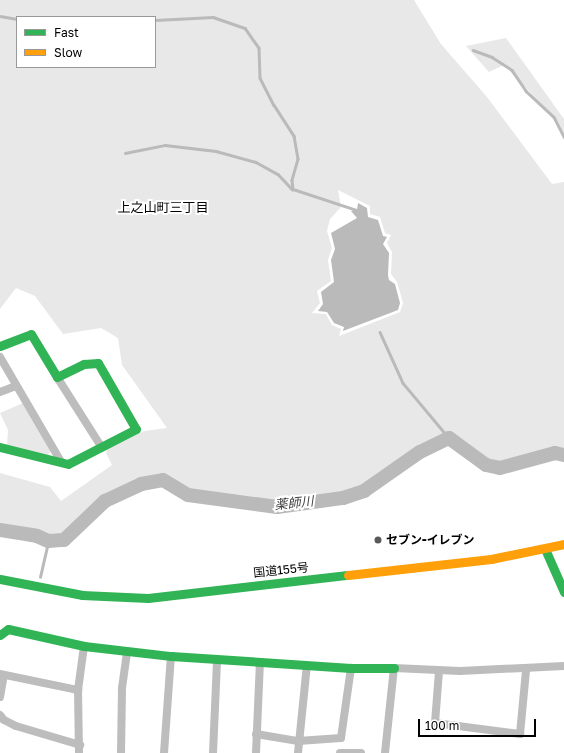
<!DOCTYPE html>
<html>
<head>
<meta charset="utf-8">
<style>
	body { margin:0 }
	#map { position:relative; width:564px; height:753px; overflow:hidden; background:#fff; font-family:"Golos Text","Noto Sans JP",sans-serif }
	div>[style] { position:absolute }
	.green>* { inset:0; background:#e8e8e8 }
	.water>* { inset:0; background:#bababa }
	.stream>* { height:2.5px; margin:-1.25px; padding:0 1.25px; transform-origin:1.25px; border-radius:1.25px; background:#bababa }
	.river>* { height:14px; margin:-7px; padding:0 7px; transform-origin:7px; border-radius:7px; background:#bababa }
	.street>* { height:8px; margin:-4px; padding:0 4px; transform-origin:4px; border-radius:4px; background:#bdbdbd }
	.fast>* { height:9px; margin:-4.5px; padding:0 4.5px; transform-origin:4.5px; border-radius:4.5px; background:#30b455 }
	.slow>* { height:9px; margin:-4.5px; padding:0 4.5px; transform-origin:4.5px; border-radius:4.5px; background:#ff9f0a }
	.dots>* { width:11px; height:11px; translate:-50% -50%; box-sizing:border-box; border:2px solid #fff; border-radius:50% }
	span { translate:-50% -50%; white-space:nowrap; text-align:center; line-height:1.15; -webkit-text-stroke:4px #fff; paint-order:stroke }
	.poi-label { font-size:12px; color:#000; font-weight:700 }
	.left { translate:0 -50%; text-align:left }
	.street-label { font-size:12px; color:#000 }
	.neighbourhood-label { font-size:13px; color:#000 }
	.water-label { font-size:13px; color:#3e3e3e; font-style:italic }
	.legend { position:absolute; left:16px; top:16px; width:140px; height:52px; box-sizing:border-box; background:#fff; border:1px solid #999; margin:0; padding:5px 7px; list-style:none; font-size:12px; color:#000 }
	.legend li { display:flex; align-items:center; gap:8px; height:20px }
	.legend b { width:20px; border:1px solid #999 }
	.scale { position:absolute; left:418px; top:719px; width:118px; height:18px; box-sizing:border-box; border:2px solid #000; border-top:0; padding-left:5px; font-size:12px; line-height:14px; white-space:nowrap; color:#000; -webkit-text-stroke:3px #fff; paint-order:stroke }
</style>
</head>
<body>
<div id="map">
	<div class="green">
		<div style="clip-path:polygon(evenodd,0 0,414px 0,441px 44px,487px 97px,552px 184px,564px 182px,564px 462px,557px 460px,509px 473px,450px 436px,420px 446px,367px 484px,345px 493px,280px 502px,260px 501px,190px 493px,164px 476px,138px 481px,95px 505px,66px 535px,44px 547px,27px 539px,16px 528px,0 526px,0 473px,50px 487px,61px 501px,112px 465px,106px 453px,107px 448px,144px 431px,167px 428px,122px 365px,118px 338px,101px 328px,63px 334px,35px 296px,16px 288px,0 309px,0 0,17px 17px,155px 17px,155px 67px,17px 67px,17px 17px,0 0,338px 190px,370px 206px,370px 214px,380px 217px,385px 233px,391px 235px,387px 243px,392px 252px,391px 274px,397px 282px,403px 303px,400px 312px,339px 336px,341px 329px,332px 325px,326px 314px,312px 313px,320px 303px,317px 291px,331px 281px,328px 260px,332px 248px,327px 231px,330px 219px,341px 207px,338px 190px)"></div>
		<div style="clip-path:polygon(506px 38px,564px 119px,564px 140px,554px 117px,504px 65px,489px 72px,466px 46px)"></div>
		<div style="clip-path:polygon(23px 403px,52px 450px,48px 455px,7px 445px,8px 430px,0 413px)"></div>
	</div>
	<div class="water">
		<div style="clip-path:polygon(358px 203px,367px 208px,368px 217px,378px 220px,383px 236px,387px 237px,383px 244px,389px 253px,388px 275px,389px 280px,395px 284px,400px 303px,398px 310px,343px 331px,344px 327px,334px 323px,327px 312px,318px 311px,323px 304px,321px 292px,334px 282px,331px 260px,335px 249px,331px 233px,357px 218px,351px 211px,357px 210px)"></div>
	</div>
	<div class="stream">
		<div style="left:0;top:16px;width:17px;rotate:10deg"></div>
		<div style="left:155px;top:20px;width:58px;rotate:-3deg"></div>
		<div style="left:213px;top:17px;width:34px;rotate:19deg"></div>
		<div style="left:245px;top:28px;width:24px;rotate:55deg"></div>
		<div style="left:259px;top:48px;width:30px;rotate:88deg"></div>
		<div style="left:260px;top:78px;width:30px;rotate:63deg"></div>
		<div style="left:274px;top:105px;width:37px;rotate:57deg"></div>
		<div style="left:294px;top:136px;width:23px;rotate:80deg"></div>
		<div style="left:298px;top:159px;width:22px;rotate:106deg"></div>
		<div style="left:292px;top:180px;width:9px;rotate:84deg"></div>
		<div style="left:293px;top:189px;width:67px;rotate:18.2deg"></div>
		<div style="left:473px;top:50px;width:20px;rotate:20deg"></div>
		<div style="left:492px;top:57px;width:24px;rotate:33deg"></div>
		<div style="left:512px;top:70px;width:25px;rotate:56deg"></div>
		<div style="left:526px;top:91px;width:38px;rotate:43deg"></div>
		<div style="left:554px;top:117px;width:22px;rotate:63deg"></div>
		<div style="left:125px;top:153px;width:41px;rotate:-11.3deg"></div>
		<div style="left:165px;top:145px;width:51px;rotate:6.7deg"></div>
		<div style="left:216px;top:151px;width:41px;rotate:15.4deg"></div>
		<div style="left:256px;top:162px;width:25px;rotate:29deg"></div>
		<div style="left:278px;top:174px;width:21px;rotate:47deg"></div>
		<div style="left:380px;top:332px;width:56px;rotate:65.7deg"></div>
		<div style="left:403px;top:383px;width:72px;rotate:50.1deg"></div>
		<div style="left:40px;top:577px;width:37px;rotate:-77deg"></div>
	</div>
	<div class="river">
		<div style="left:0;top:530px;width:37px;rotate:9deg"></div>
		<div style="left:37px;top:536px;width:12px;rotate:24deg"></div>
		<div style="left:48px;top:541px;width:16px;rotate:-4deg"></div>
		<div style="left:64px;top:540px;width:57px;rotate:-43.6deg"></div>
		<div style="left:105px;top:501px;width:40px;rotate:-25deg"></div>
		<div style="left:141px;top:484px;width:22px;rotate:-10deg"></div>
		<div style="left:163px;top:480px;width:29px;rotate:31deg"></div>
		<div style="left:188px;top:495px;width:90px;rotate:7.7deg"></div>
		<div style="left:277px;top:507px;width:67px;rotate:-7.8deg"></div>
		<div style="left:343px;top:498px;width:22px;rotate:-18deg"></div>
		<div style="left:364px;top:491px;width:68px;rotate:-34.9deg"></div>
		<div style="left:420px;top:452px;width:32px;rotate:-26deg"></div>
		<div style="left:449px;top:438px;width:46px;rotate:36.1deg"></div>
		<div style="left:486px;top:465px;width:14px;rotate:12deg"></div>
		<div style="left:500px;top:468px;width:57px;rotate:-15.3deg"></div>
		<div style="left:555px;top:453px;width:9px;rotate:13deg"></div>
	</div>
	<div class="street">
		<div style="left:0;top:357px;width:121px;rotate:59.8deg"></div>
		<div style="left:57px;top:377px;width:84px;rotate:57.6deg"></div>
		<div style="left:0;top:392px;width:17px;rotate:-21deg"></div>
		<div style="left:439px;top:671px;width:52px;rotate:94.4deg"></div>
		<div style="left:435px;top:723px;width:86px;rotate:7.4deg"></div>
		<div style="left:520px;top:734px;width:64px;rotate:-84.6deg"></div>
		<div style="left:0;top:674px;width:80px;rotate:11.6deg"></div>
		<div style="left:0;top:697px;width:22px;rotate:-80deg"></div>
		<div style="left:0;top:715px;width:6px;rotate:51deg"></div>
		<div style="left:4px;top:720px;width:13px;rotate:27deg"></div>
		<div style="left:16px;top:726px;width:67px;rotate:16.5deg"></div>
		<div style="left:256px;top:734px;width:43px;rotate:9.5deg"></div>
		<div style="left:298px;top:741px;width:43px;rotate:-4deg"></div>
		<div style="left:341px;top:738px;width:71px;rotate:-81.9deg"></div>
		<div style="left:79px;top:753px;width:63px;rotate:-90.9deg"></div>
		<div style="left:78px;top:690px;width:44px;rotate:-82.2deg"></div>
		<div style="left:121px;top:753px;width:65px;rotate:-89.1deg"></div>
		<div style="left:122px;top:688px;width:36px;rotate:-82deg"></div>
		<div style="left:164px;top:753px;width:97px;rotate:-85.9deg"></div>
		<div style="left:213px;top:753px;width:93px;rotate:-87.5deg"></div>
		<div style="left:256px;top:753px;width:90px;rotate:-87.5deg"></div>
		<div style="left:298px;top:753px;width:88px;rotate:-84.2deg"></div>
		<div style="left:340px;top:753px;width:21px"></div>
		<div style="left:385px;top:753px;width:85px;rotate:-84deg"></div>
		<div style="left:394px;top:668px;width:66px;rotate:2.6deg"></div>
		<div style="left:460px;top:671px;width:104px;rotate:-2.8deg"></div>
	</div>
	<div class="fast">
		<div style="left:0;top:346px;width:33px;rotate:-21deg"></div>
		<div style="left:31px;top:334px;width:50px;rotate:58.8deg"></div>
		<div style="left:57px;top:377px;width:30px;rotate:-26deg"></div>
		<div style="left:84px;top:364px;width:14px;rotate:-4deg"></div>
		<div style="left:98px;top:363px;width:76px;rotate:60.1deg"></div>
		<div style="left:136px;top:429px;width:76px;rotate:152.8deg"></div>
		<div style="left:68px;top:464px;width:70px;rotate:-166deg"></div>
		<div style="left:545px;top:549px;width:47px;rotate:66.2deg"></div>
		<div style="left:0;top:579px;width:84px;rotate:11deg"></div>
		<div style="left:82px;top:595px;width:66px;rotate:2.6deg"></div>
		<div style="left:148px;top:598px;width:201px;rotate:-6.6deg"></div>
		<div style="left:0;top:635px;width:10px;rotate:-37deg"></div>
		<div style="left:8px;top:629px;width:78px;rotate:12.6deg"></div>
		<div style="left:84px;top:646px;width:88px;rotate:6.6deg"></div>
		<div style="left:171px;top:656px;width:180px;rotate:3.8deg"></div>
		<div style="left:351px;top:668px;width:43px"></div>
	</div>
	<div class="slow">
		<div style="left:348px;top:575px;width:144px;rotate:-6.4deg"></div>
		<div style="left:491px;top:559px;width:75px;rotate:-11.6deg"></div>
	</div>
	<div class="dots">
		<div style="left:378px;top:540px;background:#595959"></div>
	</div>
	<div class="poi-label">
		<span class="left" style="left:386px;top:540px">セブン-イレブン</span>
	</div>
	<div class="street-label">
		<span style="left:281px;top:570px;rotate:-6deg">国道155号</span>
	</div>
	<div class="neighbourhood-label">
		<span style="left:163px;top:207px">上之山町三丁目</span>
	</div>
	<div class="water-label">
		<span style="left:294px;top:503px;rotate:-6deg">薬師川</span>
	</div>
	<ul class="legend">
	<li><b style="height:5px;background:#30b455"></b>Fast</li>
	<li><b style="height:5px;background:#ff9f0a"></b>Slow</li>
	</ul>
	<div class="scale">100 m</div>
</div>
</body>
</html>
